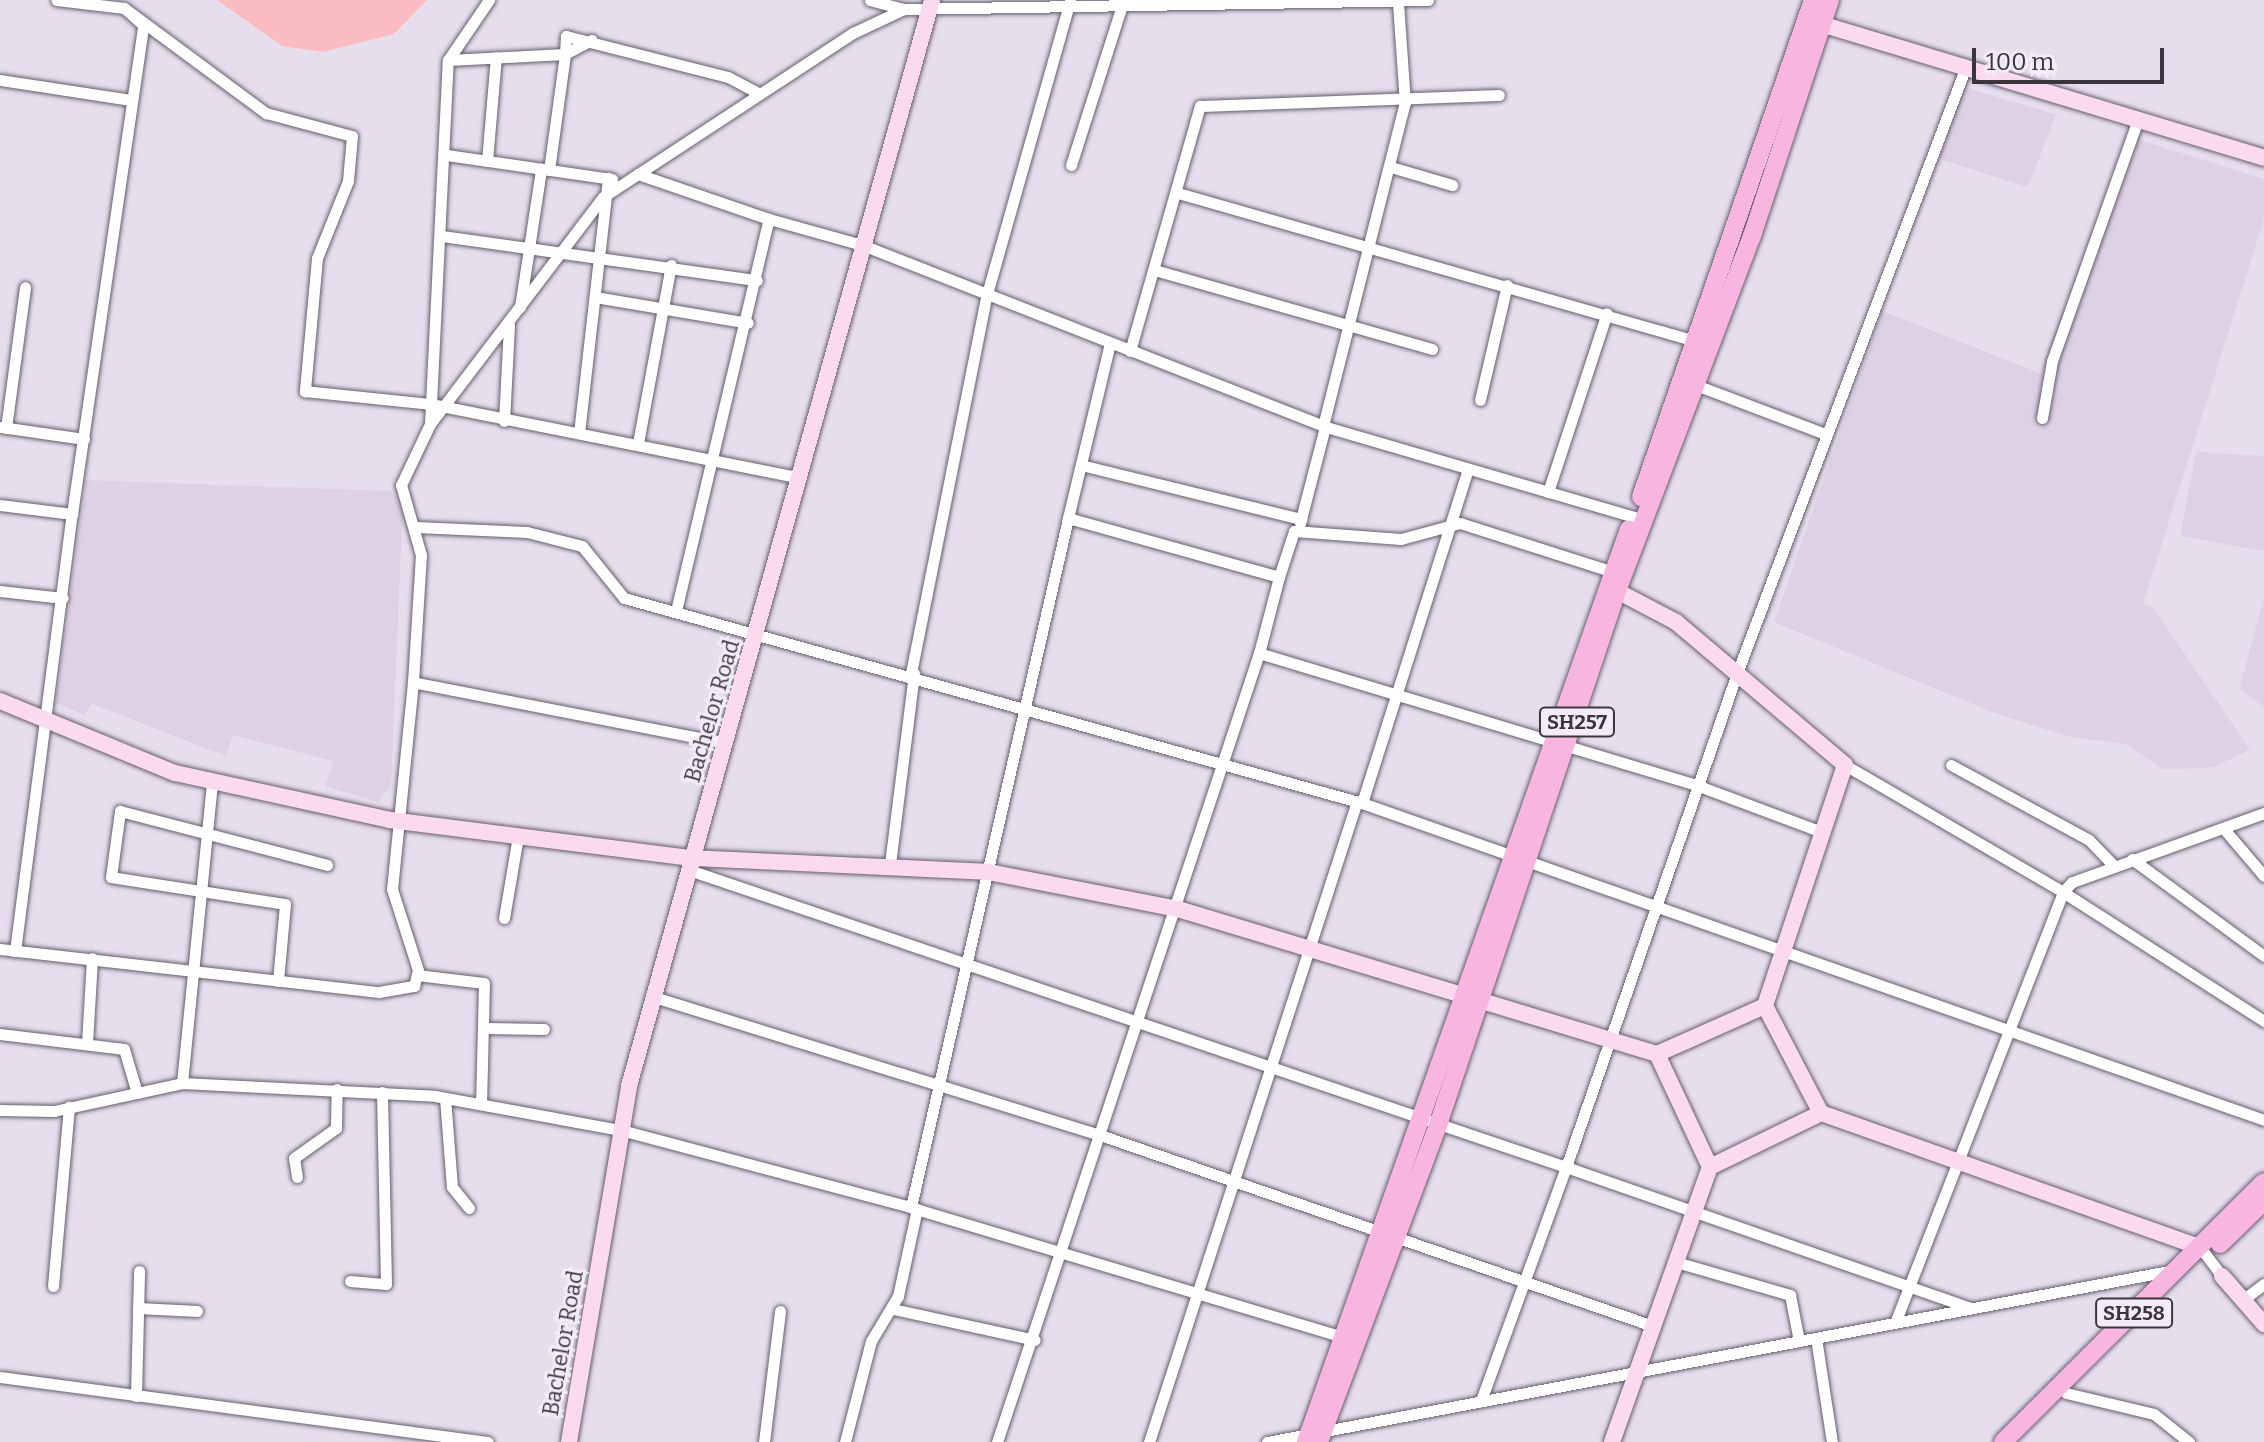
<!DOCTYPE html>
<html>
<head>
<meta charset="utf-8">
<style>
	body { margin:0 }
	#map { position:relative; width:2264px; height:1442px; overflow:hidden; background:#e6deed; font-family:Bitter,serif }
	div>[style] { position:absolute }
	.built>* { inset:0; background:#ddd1e6 }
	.green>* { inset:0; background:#fabcc1 }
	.roads { filter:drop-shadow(0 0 2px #655e6b) drop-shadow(0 0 2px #655e6b) }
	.street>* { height:11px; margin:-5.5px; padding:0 5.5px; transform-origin:5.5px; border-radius:5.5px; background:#fff }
	.secondary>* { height:16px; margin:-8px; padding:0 8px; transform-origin:8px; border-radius:8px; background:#fbdaf0 }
	.primary>* { height:18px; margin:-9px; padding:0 9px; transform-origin:9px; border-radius:9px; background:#f7b5e0 }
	span { translate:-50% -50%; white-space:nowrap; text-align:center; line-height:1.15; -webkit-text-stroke:6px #f3ebfa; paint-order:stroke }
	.shield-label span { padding:2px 6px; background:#f3ebfa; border:2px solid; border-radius:6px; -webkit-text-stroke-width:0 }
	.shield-label { font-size:20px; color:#39363c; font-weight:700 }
	.street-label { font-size:22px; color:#39363c }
	.scale { position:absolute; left:1972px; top:48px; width:192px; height:36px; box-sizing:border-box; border:4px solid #39363c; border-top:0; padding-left:10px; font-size:24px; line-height:28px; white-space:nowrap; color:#39363c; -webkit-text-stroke:6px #f3ebfa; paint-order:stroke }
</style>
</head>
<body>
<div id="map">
	<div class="built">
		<div style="clip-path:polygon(1965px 87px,2056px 115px,2028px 187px,1936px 158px)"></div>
		<div style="clip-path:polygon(2128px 136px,2264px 179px,2264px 219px,2143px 604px,2153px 607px,2250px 750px,2213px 767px,2163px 770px,2127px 744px,2070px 737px,1992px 712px,1774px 622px,1882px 311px,2040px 373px)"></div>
		<div style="clip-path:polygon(2196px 452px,2264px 456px,2264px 551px,2180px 536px)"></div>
		<div style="clip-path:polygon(86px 480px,390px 491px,403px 501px,391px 785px,378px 802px,325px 786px,333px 761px,233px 735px,226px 756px,92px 704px,84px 715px,56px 703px)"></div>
		<div style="clip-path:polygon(2264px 598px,2264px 707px,2239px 689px)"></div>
	</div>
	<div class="green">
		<div style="clip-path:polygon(217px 0,427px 0,394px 34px,323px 52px,282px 46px)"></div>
	</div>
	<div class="roads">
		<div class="street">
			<div style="left:870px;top:0;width:35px;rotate:15deg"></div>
			<div style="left:124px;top:8px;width:177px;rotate:36.5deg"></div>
			<div style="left:266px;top:113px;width:89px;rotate:15deg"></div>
			<div style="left:352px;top:136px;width:45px;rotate:95.1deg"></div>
			<div style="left:348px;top:181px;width:83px;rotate:111.9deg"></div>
			<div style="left:317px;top:258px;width:134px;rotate:95.2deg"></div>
			<div style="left:305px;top:391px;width:127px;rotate:5.9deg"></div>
			<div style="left:431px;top:404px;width:376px;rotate:11.3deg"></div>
			<div style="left:448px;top:60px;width:73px;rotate:-55.7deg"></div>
			<div style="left:1965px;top:69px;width:646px;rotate:110.68deg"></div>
			<div style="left:1737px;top:673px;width:523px;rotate:109.09deg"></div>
			<div style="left:1566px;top:1167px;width:429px;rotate:19.2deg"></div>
			<div style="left:0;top:80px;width:132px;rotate:8.7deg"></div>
			<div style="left:447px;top:155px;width:167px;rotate:8.3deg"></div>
			<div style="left:487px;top:161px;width:104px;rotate:-85.1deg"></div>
			<div style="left:1071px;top:165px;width:165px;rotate:-72.3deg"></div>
			<div style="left:1391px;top:167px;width:64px;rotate:16.4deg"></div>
			<div style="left:549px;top:170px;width:117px;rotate:-82.1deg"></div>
			<div style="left:565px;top:54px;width:30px;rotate:-28deg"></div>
			<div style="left:638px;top:174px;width:139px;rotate:19deg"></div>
			<div style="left:1178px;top:193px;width:538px;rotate:15.97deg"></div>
			<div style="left:442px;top:236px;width:318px;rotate:8deg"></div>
			<div style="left:1158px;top:271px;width:285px;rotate:15.9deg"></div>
			<div style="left:595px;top:297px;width:155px;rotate:9.6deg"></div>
			<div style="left:520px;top:307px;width:140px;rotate:-81.3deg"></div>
			<div style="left:1130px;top:351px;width:255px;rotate:-74.1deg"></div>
			<div style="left:1200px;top:106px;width:299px;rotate:-2.1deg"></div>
			<div style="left:1696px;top:385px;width:138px;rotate:20.8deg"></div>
			<div style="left:1480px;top:400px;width:118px;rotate:-76.8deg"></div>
			<div style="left:2042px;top:418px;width:58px;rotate:-80deg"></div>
			<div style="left:2052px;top:361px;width:254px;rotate:-70.4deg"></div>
			<div style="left:504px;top:421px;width:96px;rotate:-87deg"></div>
			<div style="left:430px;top:424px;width:285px;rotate:-52.7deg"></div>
			<div style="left:603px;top:197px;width:299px;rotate:-33.3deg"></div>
			<div style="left:853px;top:33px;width:56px;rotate:-25.2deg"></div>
			<div style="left:904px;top:9px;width:524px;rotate:-0.98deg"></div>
			<div style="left:1323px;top:426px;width:333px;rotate:-75.8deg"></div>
			<div style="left:1405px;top:103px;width:100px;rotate:-94deg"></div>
			<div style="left:1px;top:427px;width:84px;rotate:8.2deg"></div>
			<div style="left:6px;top:428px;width:142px;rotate:-82.3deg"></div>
			<div style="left:579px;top:433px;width:257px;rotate:-83.5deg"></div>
			<div style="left:638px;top:443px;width:181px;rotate:-79.5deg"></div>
			<div style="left:1081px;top:465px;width:227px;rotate:13.8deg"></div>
			<div style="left:1548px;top:492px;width:188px;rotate:-71.8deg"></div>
			<div style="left:0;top:505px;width:73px;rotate:7.1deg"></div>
			<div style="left:72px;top:514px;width:494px;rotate:-81.7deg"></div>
			<div style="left:143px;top:25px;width:25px;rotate:-138deg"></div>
			<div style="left:124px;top:8px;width:68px;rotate:-173.3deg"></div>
			<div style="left:1068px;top:518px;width:180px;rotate:-76.5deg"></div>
			<div style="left:1300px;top:523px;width:99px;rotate:-75.4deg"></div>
			<div style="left:416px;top:527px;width:111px;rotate:2.6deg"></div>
			<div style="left:527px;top:532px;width:57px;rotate:14.3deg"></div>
			<div style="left:582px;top:546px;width:67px;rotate:51.1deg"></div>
			<div style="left:624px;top:598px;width:766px;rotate:15.52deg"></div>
			<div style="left:1362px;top:803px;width:956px;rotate:19.36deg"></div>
			<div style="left:1279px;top:577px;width:48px;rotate:-71.9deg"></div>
			<div style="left:1294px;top:531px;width:107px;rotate:4.3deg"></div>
			<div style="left:1401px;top:539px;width:61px;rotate:-15.2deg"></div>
			<div style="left:1460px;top:523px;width:157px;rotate:17.7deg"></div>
			<div style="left:0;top:591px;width:63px;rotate:6.3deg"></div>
			<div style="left:676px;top:611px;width:403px;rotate:-76.7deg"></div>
			<div style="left:769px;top:219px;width:97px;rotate:15.6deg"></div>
			<div style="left:862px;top:245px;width:495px;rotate:21.4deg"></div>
			<div style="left:1323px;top:426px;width:334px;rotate:16.3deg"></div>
			<div style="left:911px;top:673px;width:387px;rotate:-78.7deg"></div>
			<div style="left:987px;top:294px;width:305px;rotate:-74.2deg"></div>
			<div style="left:726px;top:743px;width:319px;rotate:-169deg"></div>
			<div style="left:413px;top:682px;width:127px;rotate:-86.4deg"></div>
			<div style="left:421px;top:555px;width:73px;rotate:-105.9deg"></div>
			<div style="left:401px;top:485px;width:68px;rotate:-64.6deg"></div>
			<div style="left:430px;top:424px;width:364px;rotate:-87.2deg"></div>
			<div style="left:448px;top:60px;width:117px;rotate:-2.9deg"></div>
			<div style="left:565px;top:54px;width:18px;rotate:-87deg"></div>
			<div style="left:566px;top:36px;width:167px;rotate:14.2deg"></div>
			<div style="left:728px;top:77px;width:36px;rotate:28deg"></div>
			<div style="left:1845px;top:765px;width:252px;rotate:30.2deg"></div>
			<div style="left:2063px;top:892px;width:462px;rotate:111.3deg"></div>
			<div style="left:1951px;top:765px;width:157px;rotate:28.5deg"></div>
			<div style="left:2089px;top:840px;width:36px;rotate:46deg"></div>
			<div style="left:1362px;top:803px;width:350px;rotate:-72.4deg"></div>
			<div style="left:2264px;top:813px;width:204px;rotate:160.2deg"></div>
			<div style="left:2072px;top:882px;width:13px;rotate:132deg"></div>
			<div style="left:2063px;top:892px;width:239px;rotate:32.7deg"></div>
			<div style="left:2224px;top:829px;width:62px;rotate:49.6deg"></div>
			<div style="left:2132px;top:859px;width:164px;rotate:36.3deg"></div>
			<div style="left:890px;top:864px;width:192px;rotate:-82.8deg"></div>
			<div style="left:689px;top:870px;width:926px;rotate:18.71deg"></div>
			<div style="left:1566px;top:1167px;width:249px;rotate:110deg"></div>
			<div style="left:504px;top:918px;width:83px;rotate:-80.3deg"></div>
			<div style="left:0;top:949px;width:381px;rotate:6.5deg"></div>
			<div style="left:379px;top:992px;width:36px;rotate:-10deg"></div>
			<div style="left:414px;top:986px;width:16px;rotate:-76deg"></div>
			<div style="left:418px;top:970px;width:85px;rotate:-107.8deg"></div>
			<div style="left:392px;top:889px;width:208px;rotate:-84.2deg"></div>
			<div style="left:15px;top:951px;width:441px;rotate:-82.6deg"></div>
			<div style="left:417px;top:975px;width:67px;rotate:6.8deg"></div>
			<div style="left:484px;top:983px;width:121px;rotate:91.4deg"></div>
			<div style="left:278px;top:981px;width:77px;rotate:-84.8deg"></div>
			<div style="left:285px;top:904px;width:176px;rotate:-171.2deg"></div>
			<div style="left:111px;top:877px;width:67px;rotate:-82.2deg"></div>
			<div style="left:120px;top:811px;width:214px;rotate:14.6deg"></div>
			<div style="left:654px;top:997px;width:470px;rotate:17.2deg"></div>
			<div style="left:1103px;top:1136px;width:582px;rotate:19.06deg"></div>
			<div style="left:486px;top:1028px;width:58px;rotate:1deg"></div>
			<div style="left:0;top:1034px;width:125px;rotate:6.9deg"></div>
			<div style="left:124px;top:1049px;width:46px;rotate:73.5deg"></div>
			<div style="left:87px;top:1043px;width:85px;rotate:-86.6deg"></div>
			<div style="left:182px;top:1083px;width:303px;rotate:-84.3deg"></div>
			<div style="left:445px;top:1098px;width:89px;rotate:85.5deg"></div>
			<div style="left:452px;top:1187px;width:27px;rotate:51deg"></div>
			<div style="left:0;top:1110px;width:54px;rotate:1.1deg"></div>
			<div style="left:54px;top:1111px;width:131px;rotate:-12.3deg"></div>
			<div style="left:182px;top:1083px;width:253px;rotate:2.9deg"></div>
			<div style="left:435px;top:1096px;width:189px;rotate:10.4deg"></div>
			<div style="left:621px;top:1130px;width:300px;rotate:14.9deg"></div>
			<div style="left:297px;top:1177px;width:19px;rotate:-99deg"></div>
			<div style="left:294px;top:1158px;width:52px;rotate:-35.5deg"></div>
			<div style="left:336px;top:1128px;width:39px;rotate:-89deg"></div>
			<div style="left:2200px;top:1247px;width:36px;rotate:53deg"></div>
			<div style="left:1676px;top:1262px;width:119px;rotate:16.1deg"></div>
			<div style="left:1790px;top:1295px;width:47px;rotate:78.9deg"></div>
			<div style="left:350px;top:1281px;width:36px;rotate:5deg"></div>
			<div style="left:386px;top:1284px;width:192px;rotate:-91.2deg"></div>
			<div style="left:53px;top:1286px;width:180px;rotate:-84.9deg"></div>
			<div style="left:2244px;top:1299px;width:25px;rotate:-37deg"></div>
			<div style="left:138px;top:1308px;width:59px;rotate:2.9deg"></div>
			<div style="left:893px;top:1309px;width:145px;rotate:12.3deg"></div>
			<div style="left:1343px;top:1337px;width:451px;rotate:-163.3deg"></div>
			<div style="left:911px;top:1207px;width:707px;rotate:-77.16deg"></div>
			<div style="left:1068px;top:518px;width:219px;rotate:15.6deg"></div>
			<div style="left:1279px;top:577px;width:79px;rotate:104.7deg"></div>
			<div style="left:1259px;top:653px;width:460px;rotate:16.8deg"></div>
			<div style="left:1699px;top:786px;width:131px;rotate:20.5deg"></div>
			<div style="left:1816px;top:1338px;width:105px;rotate:81.3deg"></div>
			<div style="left:0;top:1377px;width:492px;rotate:7.6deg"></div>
			<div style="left:2066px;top:1393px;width:90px;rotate:13.4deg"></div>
			<div style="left:2154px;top:1414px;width:45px;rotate:38.7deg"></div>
			<div style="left:136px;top:1396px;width:125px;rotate:-88.6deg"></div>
			<div style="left:764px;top:1442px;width:132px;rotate:-83deg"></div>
			<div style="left:845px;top:1442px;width:104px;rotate:-75.6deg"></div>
			<div style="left:871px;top:1341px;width:52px;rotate:-59deg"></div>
			<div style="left:898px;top:1296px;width:89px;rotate:-77.7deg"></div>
			<div style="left:997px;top:1442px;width:831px;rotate:-71.63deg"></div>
			<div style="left:1149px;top:1442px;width:674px;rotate:-72.02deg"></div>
			<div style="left:1267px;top:1442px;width:923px;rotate:-10.74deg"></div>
		</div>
		<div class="secondary">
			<div style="left:1811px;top:21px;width:473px;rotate:16.8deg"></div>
			<div style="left:1617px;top:591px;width:67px;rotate:27.7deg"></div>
			<div style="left:1676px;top:622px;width:221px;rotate:40.2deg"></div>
			<div style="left:1845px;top:765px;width:254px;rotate:108.4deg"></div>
			<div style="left:1765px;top:1006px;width:121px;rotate:62.4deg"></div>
			<div style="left:0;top:701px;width:189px;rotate:22.4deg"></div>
			<div style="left:175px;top:773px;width:220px;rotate:12.3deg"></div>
			<div style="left:390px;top:820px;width:304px;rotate:7.2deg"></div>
			<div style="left:692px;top:858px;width:296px;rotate:2.7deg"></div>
			<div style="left:988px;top:872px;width:194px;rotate:11deg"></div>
			<div style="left:1178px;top:909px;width:500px;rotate:16.84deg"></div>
			<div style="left:1657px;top:1054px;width:118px;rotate:-24deg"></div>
			<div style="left:1710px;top:1167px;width:123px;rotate:-25.9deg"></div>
			<div style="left:1821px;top:1113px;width:402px;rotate:19.5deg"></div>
			<div style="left:2222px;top:1276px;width:64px;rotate:48.8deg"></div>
			<div style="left:569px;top:1442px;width:361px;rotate:-80.4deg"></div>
			<div style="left:629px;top:1086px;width:1127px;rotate:-74.41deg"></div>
			<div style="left:1612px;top:1442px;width:292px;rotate:-70.4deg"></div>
			<div style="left:1710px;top:1167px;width:125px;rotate:-115.1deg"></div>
		</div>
		<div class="primary">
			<div style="left:1641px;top:497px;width:526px;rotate:-70.91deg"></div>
			<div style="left:2220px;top:1244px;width:62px;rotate:-44.3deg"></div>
			<div style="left:1306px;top:1442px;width:968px;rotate:-70.52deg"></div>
			<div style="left:1319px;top:1442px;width:342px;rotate:-69.4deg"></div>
			<div style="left:1439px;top:1122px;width:560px;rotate:-71.47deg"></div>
			<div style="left:1617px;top:591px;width:380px;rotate:-69.2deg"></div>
			<div style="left:1752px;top:236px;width:249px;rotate:-71.7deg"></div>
			<div style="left:2003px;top:1442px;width:368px;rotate:-44.9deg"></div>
		</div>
	</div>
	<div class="shield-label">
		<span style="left:1577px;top:722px">SH257</span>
		<span style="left:2134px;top:1313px">SH258</span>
	</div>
	<div class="street-label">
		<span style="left:712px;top:711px;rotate:-74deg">Bachelor Road</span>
		<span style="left:563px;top:1343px;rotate:-80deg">Bachelor Road</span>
	</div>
	<div class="scale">100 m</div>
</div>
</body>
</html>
